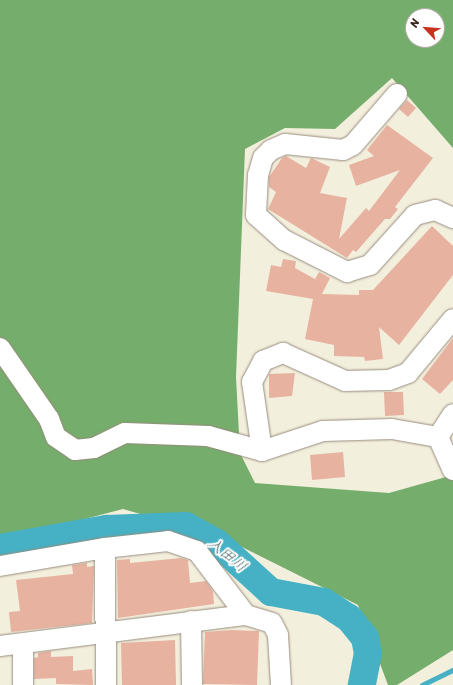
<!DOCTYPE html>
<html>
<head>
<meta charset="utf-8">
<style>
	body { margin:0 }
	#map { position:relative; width:453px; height:685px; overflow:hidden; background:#f3efdd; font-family:Sriracha,"Klee One",sans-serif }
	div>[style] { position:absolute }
	.forest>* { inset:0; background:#75ae6c }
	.stream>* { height:4.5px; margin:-2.25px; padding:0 2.25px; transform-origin:2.25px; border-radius:2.25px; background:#46b1c4 }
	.river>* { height:28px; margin:-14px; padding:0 14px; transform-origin:14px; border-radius:14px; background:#46b1c4 }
	.building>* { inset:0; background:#e8b2a1 }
	.roads { filter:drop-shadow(0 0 1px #978c7e) drop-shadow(0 0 1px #978c7e) }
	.minor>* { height:20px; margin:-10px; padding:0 10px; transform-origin:10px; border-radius:10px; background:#fff }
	span { translate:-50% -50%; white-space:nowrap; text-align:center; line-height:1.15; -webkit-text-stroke:4px #fff; paint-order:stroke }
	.water-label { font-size:15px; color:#3f6060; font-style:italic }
	.north { position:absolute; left:405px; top:8px; width:40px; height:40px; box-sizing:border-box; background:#fff; border:1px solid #b1aaa5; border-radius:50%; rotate:296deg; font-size:11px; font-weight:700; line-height:16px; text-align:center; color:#3b2a1e }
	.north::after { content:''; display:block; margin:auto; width:14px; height:18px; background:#c8321e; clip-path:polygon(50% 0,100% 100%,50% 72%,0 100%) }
</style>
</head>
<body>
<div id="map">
	<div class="forest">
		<div style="clip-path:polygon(evenodd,0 0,453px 0,453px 148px,392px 78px,335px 129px,285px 128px,245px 149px,236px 377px,240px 453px,255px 483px,389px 493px,453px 475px,453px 650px,397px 685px,388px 685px,358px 605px,224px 538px,123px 509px,0 541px,0 0,413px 16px,437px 16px,437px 40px,413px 40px,413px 16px)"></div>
	</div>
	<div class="stream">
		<div style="left:422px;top:685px;width:34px;rotate:-26deg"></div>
	</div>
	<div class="river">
		<div style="left:0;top:548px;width:109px;rotate:-10.1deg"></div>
		<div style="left:107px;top:529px;width:79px;rotate:-2.2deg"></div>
		<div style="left:186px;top:526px;width:35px;rotate:29deg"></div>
		<div style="left:217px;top:543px;width:73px;rotate:42.2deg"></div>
		<div style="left:271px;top:592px;width:54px;rotate:10.7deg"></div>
		<div style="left:324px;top:602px;width:30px;rotate:33deg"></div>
		<div style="left:349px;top:618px;width:26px;rotate:51deg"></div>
		<div style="left:365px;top:638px;width:15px;rotate:79deg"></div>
		<div style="left:368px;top:653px;width:33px;rotate:101deg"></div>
	</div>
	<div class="building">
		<div style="clip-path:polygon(407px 100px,416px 108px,408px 117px,399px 109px)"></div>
		<div style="clip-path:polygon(387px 125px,433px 158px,395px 207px,398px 209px,390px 219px,385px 219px,356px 252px,353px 250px,347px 258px,268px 209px,276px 192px,269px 187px,269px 177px,282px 158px,286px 156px,306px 168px,311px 158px,330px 167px,320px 193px,347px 198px,339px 239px,366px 208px,369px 211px,400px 170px,356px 186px,349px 165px,374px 156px,367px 150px)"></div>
		<div style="clip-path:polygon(432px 226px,453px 246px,453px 275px,399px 345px,379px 327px,383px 359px,365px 361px,364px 357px,334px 356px,334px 345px,305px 339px,313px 299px,266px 291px,271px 265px,281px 267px,283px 259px,296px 261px,295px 268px,315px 279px,319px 272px,330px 278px,322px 294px,359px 295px,359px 290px,373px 290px)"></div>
		<div style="clip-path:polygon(453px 338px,453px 380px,440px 394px,422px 379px)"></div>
		<div style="clip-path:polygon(295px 373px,292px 396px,269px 398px,269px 374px)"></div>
		<div style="clip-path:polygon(384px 392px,403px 392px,404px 415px,385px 416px)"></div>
		<div style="clip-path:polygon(343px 452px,345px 477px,312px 480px,310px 455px)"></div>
		<div style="clip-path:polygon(181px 558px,188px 560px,190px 583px,206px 581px,213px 591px,214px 604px,118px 618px,117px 560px,130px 559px,130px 563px)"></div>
		<div style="clip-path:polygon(87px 563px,87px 567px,94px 566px,92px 623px,11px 632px,9px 612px,20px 611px,16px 580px,73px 574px,72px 565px)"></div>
		<div style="clip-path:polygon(232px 630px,259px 631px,257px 685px,203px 684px,205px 632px)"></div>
		<div style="clip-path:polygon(175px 640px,176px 685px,122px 685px,121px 643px)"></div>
		<div style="clip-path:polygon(51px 651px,51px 657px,73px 656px,73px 671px,92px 669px,93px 685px,56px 684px,56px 678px,34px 679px,34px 658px,38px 657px,38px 653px)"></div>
	</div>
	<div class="roads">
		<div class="minor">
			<div style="left:397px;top:94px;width:67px;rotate:130.8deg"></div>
			<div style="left:353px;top:145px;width:11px;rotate:153deg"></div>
			<div style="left:343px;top:150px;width:58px;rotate:-174.1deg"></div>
			<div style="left:285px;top:144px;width:15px;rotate:157deg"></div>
			<div style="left:271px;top:150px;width:11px;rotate:135deg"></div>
			<div style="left:263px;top:158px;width:18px;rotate:106deg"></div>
			<div style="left:258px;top:175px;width:40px;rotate:92.9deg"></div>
			<div style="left:256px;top:215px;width:38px;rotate:42deg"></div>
			<div style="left:284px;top:240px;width:71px;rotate:26.9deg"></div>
			<div style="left:347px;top:272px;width:24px;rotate:-17deg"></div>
			<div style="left:370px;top:265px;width:67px;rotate:-48deg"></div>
			<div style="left:415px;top:215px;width:21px;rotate:-14deg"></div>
			<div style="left:435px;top:210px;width:20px;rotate:24deg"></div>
			<div style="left:0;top:348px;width:86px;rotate:55.4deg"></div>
			<div style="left:49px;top:419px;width:19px;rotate:69deg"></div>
			<div style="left:56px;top:437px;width:23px;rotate:34deg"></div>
			<div style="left:75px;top:450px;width:19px;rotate:-6deg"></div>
			<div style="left:94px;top:448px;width:34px;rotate:-26deg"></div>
			<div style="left:125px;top:433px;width:83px;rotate:2.1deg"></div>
			<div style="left:208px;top:436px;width:56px;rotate:15.5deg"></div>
			<div style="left:262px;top:451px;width:64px;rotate:-18.2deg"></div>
			<div style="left:323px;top:431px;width:69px;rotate:-1.7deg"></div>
			<div style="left:392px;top:429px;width:47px;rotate:9.9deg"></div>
			<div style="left:438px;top:437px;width:36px;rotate:66deg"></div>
			<div style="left:438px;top:437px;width:27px;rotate:-57deg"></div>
			<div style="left:262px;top:451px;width:70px;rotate:-98.2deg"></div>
			<div style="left:252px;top:382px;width:24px;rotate:-62deg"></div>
			<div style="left:263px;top:361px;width:22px;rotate:-22deg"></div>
			<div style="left:283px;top:353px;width:68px;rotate:24.3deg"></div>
			<div style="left:345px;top:381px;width:44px;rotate:-1.3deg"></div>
			<div style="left:389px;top:380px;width:20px;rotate:-20deg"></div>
			<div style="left:408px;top:373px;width:70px;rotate:-50.2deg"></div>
			<div style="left:105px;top:548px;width:137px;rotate:89.6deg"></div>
			<div style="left:0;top:566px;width:107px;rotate:-9.7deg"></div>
			<div style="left:105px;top:548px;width:63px;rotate:-6.3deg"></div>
			<div style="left:168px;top:541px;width:31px;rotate:19deg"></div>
			<div style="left:197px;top:551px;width:81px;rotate:52.6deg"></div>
			<div style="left:191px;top:621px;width:64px;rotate:89.1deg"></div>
			<div style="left:23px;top:644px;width:41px;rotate:90deg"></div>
			<div style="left:0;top:646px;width:248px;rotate:-7.2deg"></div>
			<div style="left:246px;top:615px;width:27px;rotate:17deg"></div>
			<div style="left:272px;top:623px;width:13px;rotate:63deg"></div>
			<div style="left:278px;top:635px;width:50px;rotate:86.6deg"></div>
		</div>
	</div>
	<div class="water-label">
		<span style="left:227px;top:555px;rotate:39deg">入田川</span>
	</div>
	<div class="north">N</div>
</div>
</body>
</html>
